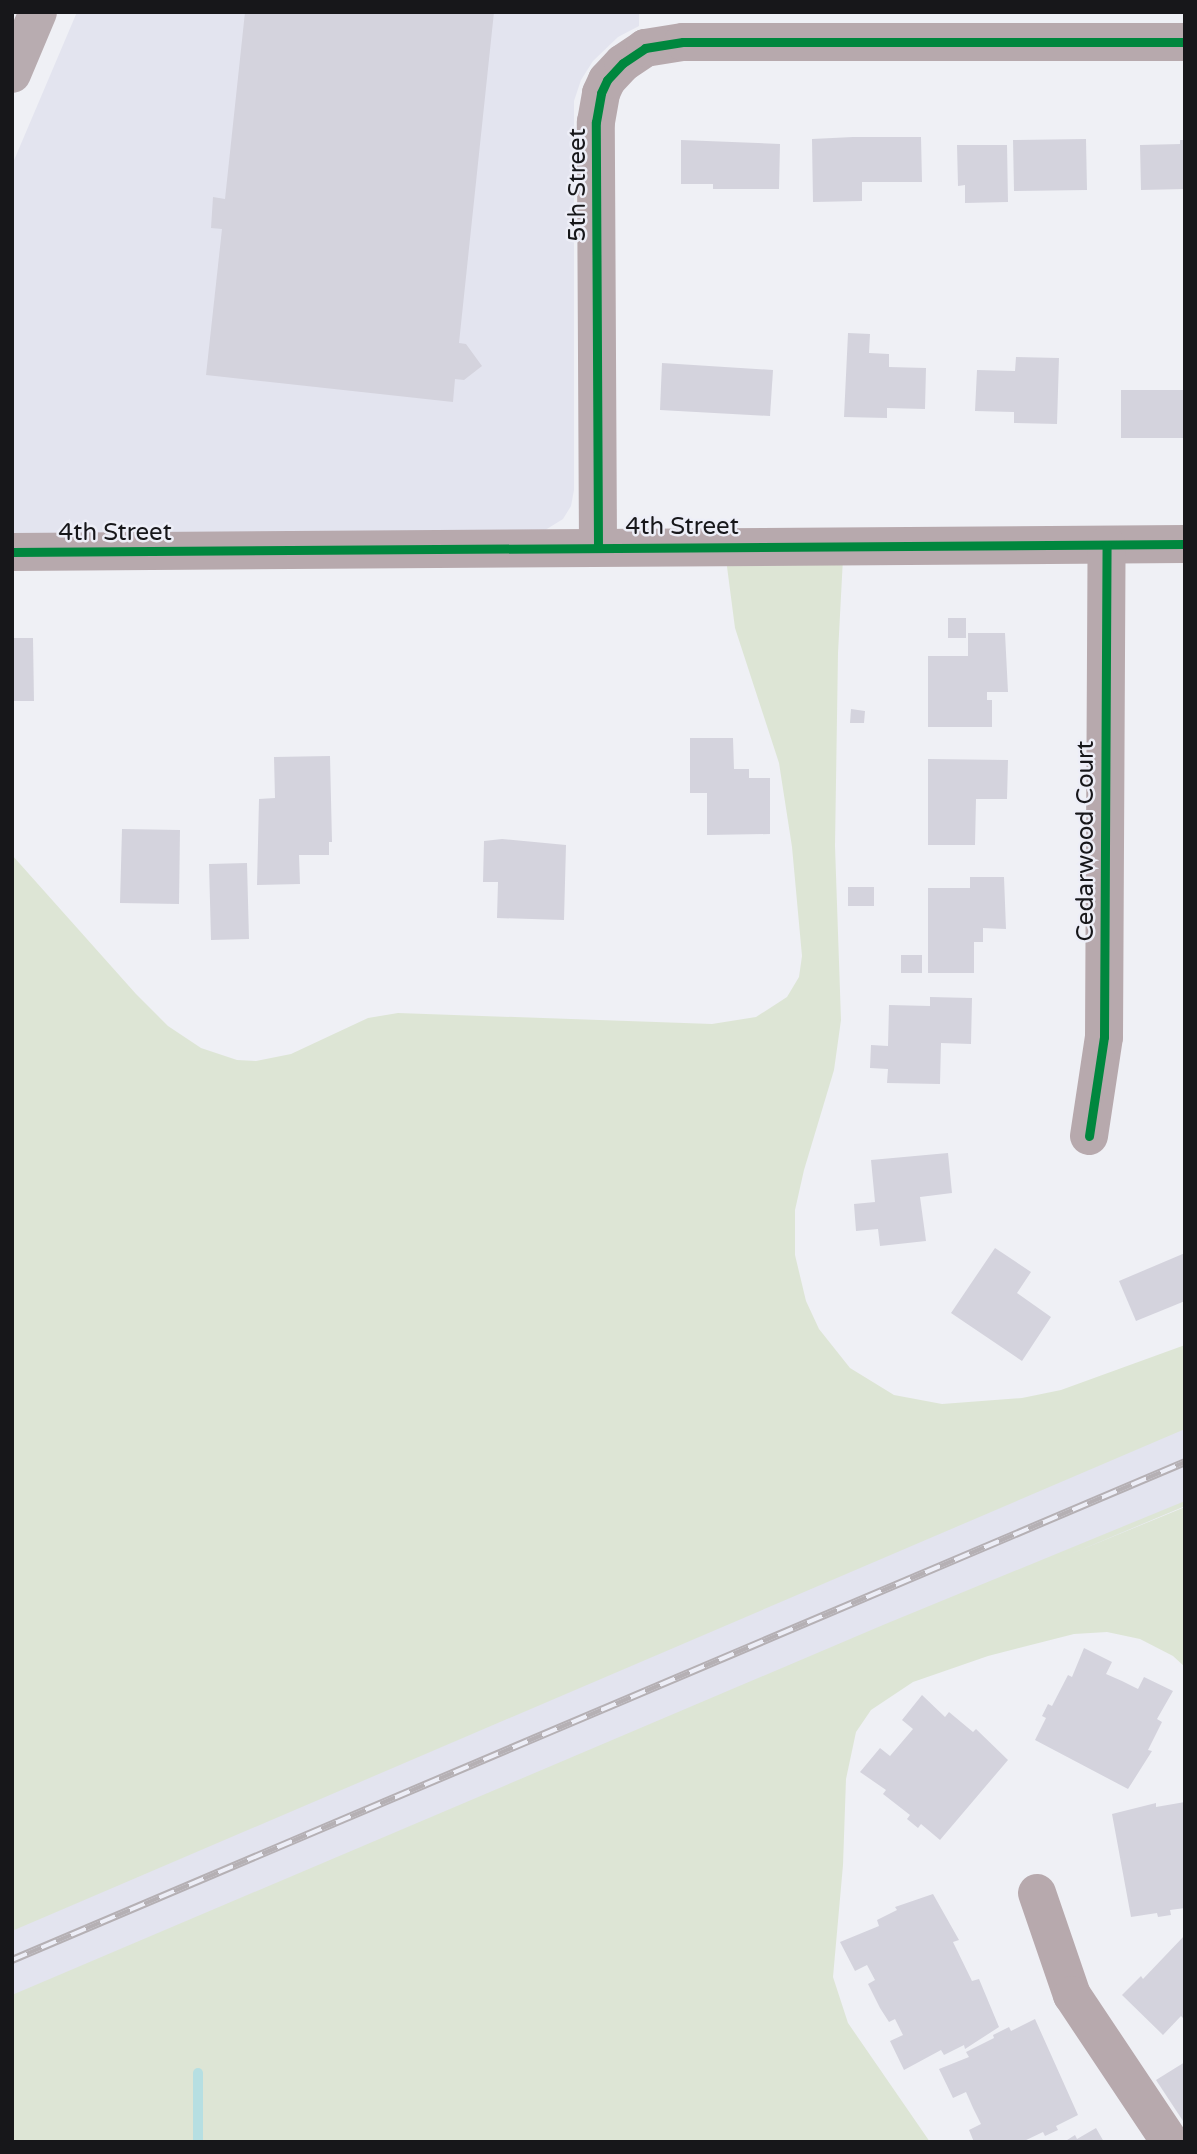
<!DOCTYPE html>
<html>
<head>
<meta charset="utf-8">
<style>
	body { margin:0 }
	#map { position:relative; width:1197px; height:2154px; overflow:hidden; background:#eff0f5; font-family:"Varela Round",sans-serif }
	div>[style] { position:absolute }
	.built>* { inset:0; background:#e3e4ef }
	.green>* { inset:0; background:#dde5d5 }
	.stream>* { height:10px; margin:-5px; padding:0 5px; transform-origin:5px; border-radius:5px; background:#b6dfe2 }
	.building>* { inset:0; background:#d4d3dd }
	.street>* { height:38px; margin:-19px; padding:0 19px; transform-origin:19px; border-radius:19px; background:#b7a9ad }
	.primary>* { height:38px; margin:-19px; padding:0 19px; transform-origin:19px; border-radius:19px; background:#b8acb0 }
	.rail>* { height:8px; margin-top:-4px; transform-origin:0; background:repeating-linear-gradient(90deg,#edeef7 0 16px,#b5b0b4 0 32px); box-sizing:border-box; border-block:2px solid #b5b0b4 }
	.cycleway>* { height:9px; margin:-4.5px; padding:0 4.5px; transform-origin:4.5px; border-radius:4.5px; background:#00873e }
	span { translate:-50% -50%; white-space:nowrap; text-align:center; line-height:1.15; -webkit-text-stroke:5px #edeef7; paint-order:stroke }
	.street-label { font-size:24px; color:#17171a }
	.frame { position:absolute; inset:0; border:14px solid #17171a; pointer-events:none }
</style>
</head>
<body>
<div id="map">
	<div class="built">
		<div style="clip-path:polygon(77px 12px,639px 12px,639px 26px,618px 37px,593px 61px,581px 80px,574px 101px,574px 490px,571px 506px,563px 519px,542px 532px,12px 538px,12px 165px)"></div>
		<div style="clip-path:polygon(1185px 1419px,1185px 1506px,12px 2003px,12px 1918px)"></div>
	</div>
	<div class="green">
		<div style="clip-path:polygon(843px 558px,838px 653px,835px 846px,841px 1020px,834px 1070px,804px 1170px,795px 1210px,795px 1255px,806px 1301px,819px 1329px,850px 1368px,894px 1395px,942px 1404px,1022px 1398px,1061px 1390px,1185px 1345px,1185px 1429px,12px 1931px,12px 855px,136px 994px,168px 1026px,201px 1048px,237px 1060px,256px 1061px,291px 1054px,368px 1018px,398px 1013px,712px 1024px,756px 1017px,787px 997px,799px 977px,802px 956px,792px 847px,779px 763px,735px 628px,726px 559px)"></div>
		<div style="clip-path:polygon(1185px 1501px,1185px 1506px,1068px 1555px,1185px 1507px,1185px 1667px,1173px 1656px,1140px 1639px,1107px 1632px,1074px 1634px,988px 1656px,913px 1682px,871px 1710px,856px 1732px,846px 1779px,843px 1865px,833px 1977px,848px 2023px,930px 2142px,12px 2142px,12px 1995px,883px 1625px)"></div>
	</div>
	<div class="stream">
		<div style="left:198px;top:2142px;width:69px;rotate:-90deg"></div>
	</div>
	<div class="building">
		<div style="clip-path:polygon(245px 12px,494px 12px,459px 343px,466px 344px,482px 366px,464px 380px,455px 379px,453px 402px,206px 375px,222px 229px,211px 228px,213px 197px,225px 199px)"></div>
		<div style="clip-path:polygon(853px 137px,921px 137px,922px 182px,862px 182px,862px 201px,813px 202px,812px 139px)"></div>
		<div style="clip-path:polygon(1086px 139px,1087px 190px,1014px 191px,1013px 140px)"></div>
		<div style="clip-path:polygon(681px 140px,780px 144px,779px 189px,713px 189px,713px 184px,681px 184px)"></div>
		<div style="clip-path:polygon(1180px 140px,1185px 140px,1185px 189px,1141px 190px,1140px 145px,1180px 144px)"></div>
		<div style="clip-path:polygon(957px 145px,1007px 145px,1008px 202px,965px 203px,965px 185px,958px 186px)"></div>
		<div style="clip-path:polygon(848px 333px,870px 334px,869px 353px,889px 354px,889px 367px,926px 368px,925px 409px,887px 408px,887px 418px,844px 417px)"></div>
		<div style="clip-path:polygon(1016px 357px,1059px 358px,1057px 424px,1014px 423px,1014px 412px,975px 411px,977px 370px,1015px 371px)"></div>
		<div style="clip-path:polygon(662px 363px,773px 370px,770px 416px,660px 410px)"></div>
		<div style="clip-path:polygon(1121px 390px,1185px 390px,1185px 438px,1121px 438px)"></div>
		<div style="clip-path:polygon(948px 618px,966px 618px,966px 638px,948px 638px)"></div>
		<div style="clip-path:polygon(968px 633px,1005px 633px,1008px 692px,987px 692px,987px 700px,992px 700px,992px 727px,928px 727px,928px 656px,968px 656px)"></div>
		<div style="clip-path:polygon(12px 638px,33px 638px,34px 701px,12px 701px)"></div>
		<div style="clip-path:polygon(851px 709px,865px 711px,864px 723px,850px 723px)"></div>
		<div style="clip-path:polygon(690px 738px,733px 738px,734px 769px,749px 769px,749px 778px,770px 778px,770px 834px,707px 835px,707px 793px,690px 793px)"></div>
		<div style="clip-path:polygon(330px 756px,332px 842px,329px 842px,329px 855px,299px 855px,300px 884px,257px 885px,259px 799px,275px 798px,274px 757px)"></div>
		<div style="clip-path:polygon(928px 759px,1008px 760px,1007px 799px,976px 799px,975px 845px,928px 845px)"></div>
		<div style="clip-path:polygon(122px 829px,180px 830px,179px 904px,120px 903px)"></div>
		<div style="clip-path:polygon(502px 839px,566px 845px,564px 920px,497px 918px,498px 882px,483px 882px,484px 841px)"></div>
		<div style="clip-path:polygon(247px 863px,249px 939px,211px 940px,209px 864px)"></div>
		<div style="clip-path:polygon(970px 877px,1004px 877px,1006px 929px,983px 928px,983px 942px,974px 942px,974px 973px,928px 973px,928px 888px,970px 888px)"></div>
		<div style="clip-path:polygon(848px 887px,874px 887px,874px 906px,848px 906px)"></div>
		<div style="clip-path:polygon(901px 955px,922px 955px,922px 973px,901px 973px)"></div>
		<div style="clip-path:polygon(930px 997px,972px 998px,971px 1044px,941px 1043px,940px 1084px,887px 1083px,888px 1069px,870px 1068px,871px 1045px,888px 1046px,889px 1005px,930px 1006px)"></div>
		<div style="clip-path:polygon(948px 1153px,952px 1193px,920px 1197px,926px 1241px,880px 1246px,878px 1229px,856px 1231px,854px 1204px,875px 1202px,871px 1160px)"></div>
		<div style="clip-path:polygon(995px 1248px,1031px 1272px,1017px 1293px,1051px 1317px,1022px 1361px,951px 1313px)"></div>
		<div style="clip-path:polygon(1185px 1253px,1185px 1301px,1136px 1321px,1119px 1281px)"></div>
		<div style="clip-path:polygon(1084px 1648px,1112px 1662px,1106px 1674px,1122px 1681px,1138px 1689px,1144px 1677px,1173px 1691px,1157px 1719px,1162px 1722px,1148px 1750px,1152px 1751px,1128px 1789px,1035px 1740px,1046px 1718px,1042px 1716px,1048px 1704px,1052px 1706px,1068px 1675px,1072px 1677px)"></div>
		<div style="clip-path:polygon(922px 1695px,945px 1717px,949px 1712px,973px 1732px,976px 1729px,1008px 1760px,940px 1840px,921px 1824px,918px 1828px,907px 1819px,910px 1815px,883px 1794px,886px 1790px,860px 1772px,880px 1748px,890px 1756px,913px 1729px,902px 1720px)"></div>
		<div style="clip-path:polygon(1185px 1802px,1185px 1908px,1170px 1910px,1171px 1915px,1158px 1917px,1157px 1913px,1131px 1917px,1112px 1814px,1156px 1803px,1156px 1807px)"></div>
		<div style="clip-path:polygon(933px 1894px,959px 1940px,953px 1942px,972px 1981px,979px 1979px,999px 2027px,965px 2049px,964px 2045px,944px 2055px,941px 2050px,904px 2070px,890px 2041px,903px 2035px,895px 2019px,889px 2022px,880px 2008px,868px 1984px,875px 1980px,867px 1965px,855px 1971px,840px 1942px,879px 1926px,877px 1920px,897px 1910px,895px 1907px)"></div>
		<div style="clip-path:polygon(1185px 1935px,1185px 2020px,1181px 2016px,1163px 2035px,1122px 1995px,1141px 1976px,1143px 1979px)"></div>
		<div style="clip-path:polygon(1035px 2019px,1078px 2115px,1056px 2126px,1058px 2130px,1045px 2136px,1043px 2132px,1022px 2142px,974px 2142px,969px 2130px,981px 2124px,973px 2108px,966px 2092px,953px 2098px,939px 2069px,969px 2057px,966px 2052px,994px 2038px,993px 2035px,1009px 2027px,1011px 2031px)"></div>
		<div style="clip-path:polygon(1185px 2062px,1185px 2124px,1156px 2080px)"></div>
		<div style="clip-path:polygon(1096px 2128px,1104px 2142px,1064px 2142px,1075px 2135px,1077px 2139px)"></div>
	</div>
	<div class="street">
		<div style="left:598px;top:546px;width:424px;rotate:-90.3deg"></div>
		<div style="left:596px;top:122px;width:29px;rotate:-80deg"></div>
		<div style="left:601px;top:93px;width:14px;rotate:-65deg"></div>
		<div style="left:607px;top:80px;width:23px;rotate:-47deg"></div>
		<div style="left:623px;top:63px;width:27px;rotate:-34deg"></div>
		<div style="left:645px;top:48px;width:38px;rotate:-9deg"></div>
		<div style="left:683px;top:42px;width:502px"></div>
		<div style="left:12px;top:552px;width:1173px;rotate:-0.39deg"></div>
		<div style="left:1089px;top:1136px;width:100px;rotate:-81.4deg"></div>
		<div style="left:1104px;top:1037px;width:492px;rotate:-89.7deg"></div>
		<div style="left:1037px;top:1893px;width:108px;rotate:71.1deg"></div>
		<div style="left:1072px;top:1995px;width:177px;rotate:56.3deg"></div>
	</div>
	<div class="primary">
		<div style="left:12px;top:74px;width:67px;rotate:-67.2deg"></div>
	</div>
	<div class="rail">
		<div style="left:12px;top:1960px;width:1274px;rotate:-23deg"></div>
	</div>
	<div class="cycleway">
		<div style="left:598px;top:546px;width:424px;rotate:-90.3deg"></div>
		<div style="left:596px;top:122px;width:29px;rotate:-80deg"></div>
		<div style="left:601px;top:93px;width:14px;rotate:-65deg"></div>
		<div style="left:607px;top:80px;width:23px;rotate:-47deg"></div>
		<div style="left:623px;top:63px;width:27px;rotate:-34deg"></div>
		<div style="left:645px;top:48px;width:38px;rotate:-9deg"></div>
		<div style="left:683px;top:42px;width:502px"></div>
		<div style="left:12px;top:552px;width:1173px;rotate:-0.39deg"></div>
		<div style="left:1089px;top:1136px;width:100px;rotate:-81.4deg"></div>
		<div style="left:1104px;top:1037px;width:492px;rotate:-89.7deg"></div>
	</div>
	<div class="street-label">
		<span style="left:578px;top:185px;rotate:-90deg">5th Street</span>
		<span style="left:682px;top:527px">4th Street</span>
		<span style="left:115px;top:533px">4th Street</span>
		<span style="left:1086px;top:841px;rotate:-90deg">Cedarwood Court</span>
	</div>
	<div class="frame"></div>
</div>
</body>
</html>
